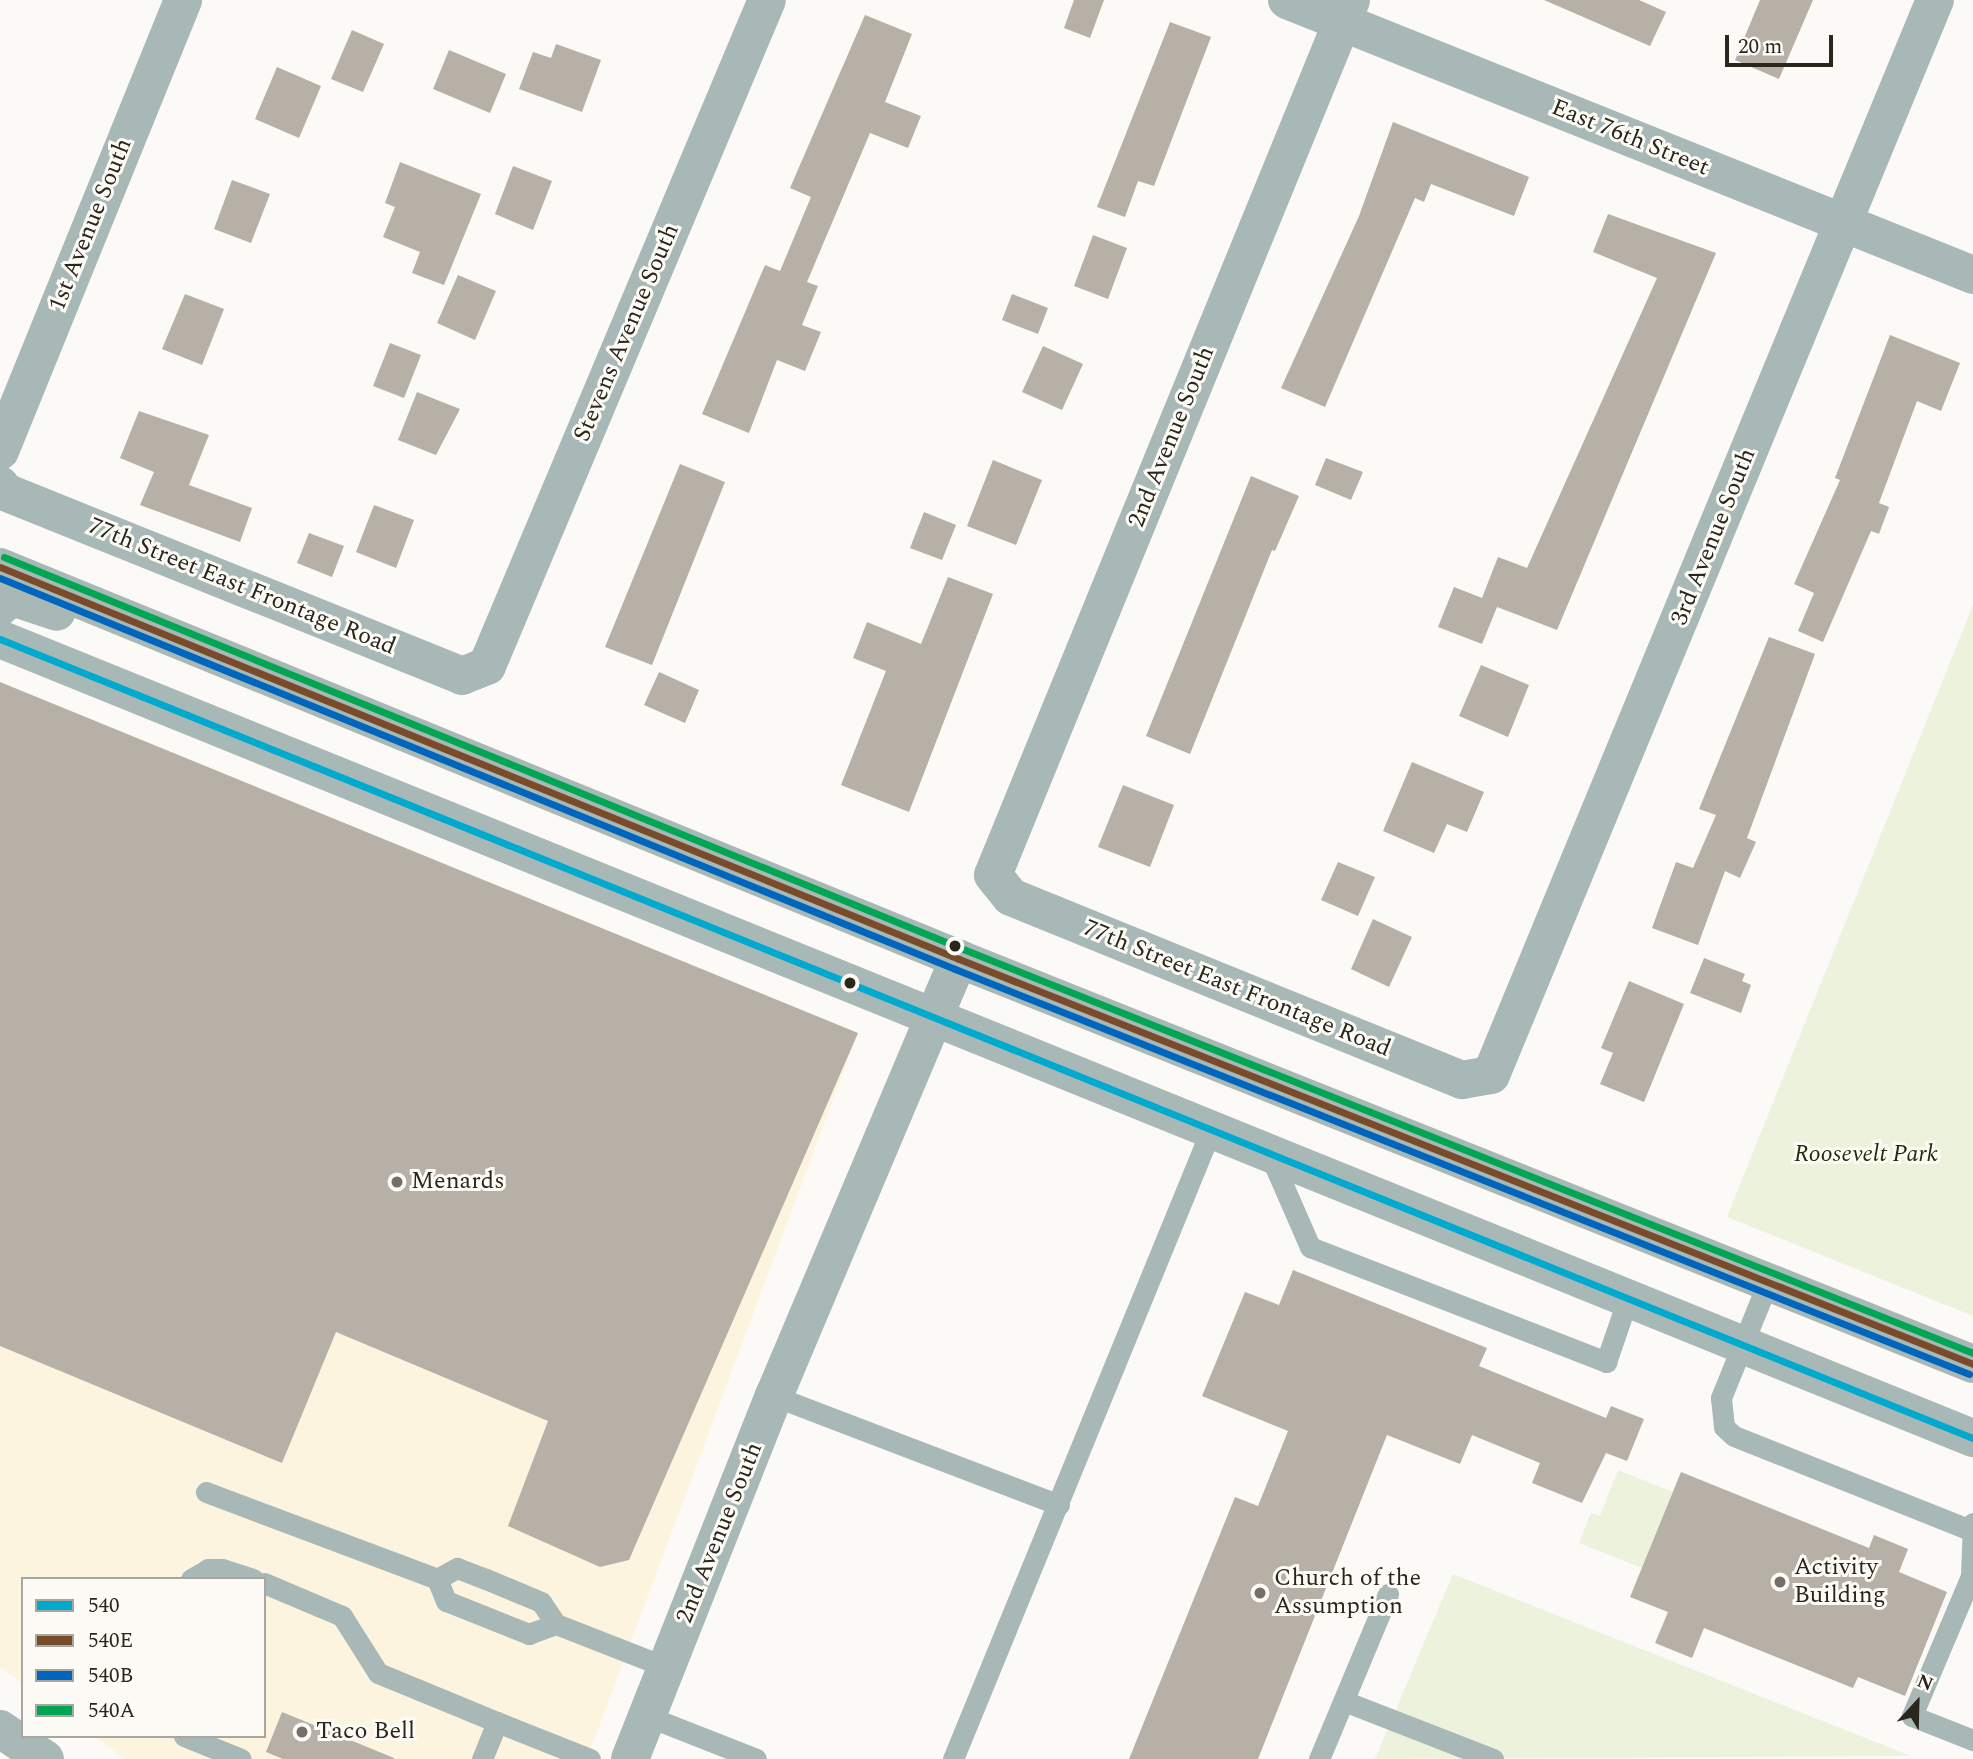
<!DOCTYPE html>
<html>
<head>
<meta charset="utf-8">
<style>
	body { margin:0 }
	#map { position:relative; width:1973px; height:1759px; overflow:hidden; background:#fcfaf7; font-family:Spectral,serif }
	div>[style] { position:absolute }
	.built>* { inset:0; background:#fcf4df }
	.green>* { inset:0; background:#ecf2dc }
	.building>* { inset:0; background:#b6b0a6 }
	.service>* { height:21px; margin:-10.5px; padding:0 10.5px; transform-origin:10.5px; border-radius:10.5px; background:#a7b8b6 }
	.minor>* { height:38px; margin:-19px; padding:0 19px; transform-origin:19px; border-radius:19px; background:#a7b8b6 }
	.tertiary>* { height:38px; margin:-19px; padding:0 19px; transform-origin:19px; border-radius:19px; background:#a7b8b6 }
	.bus-1>* { height:7px; margin:-3.5px; padding:0 3.5px; transform-origin:3.5px; border-radius:3.5px; background:#00a9ce }
	.bus-2>* { height:7px; margin:-3.5px; padding:0 3.5px; transform-origin:3.5px; border-radius:3.5px; background:#7a4b2a }
	.bus-3>* { height:7px; margin:-3.5px; padding:0 3.5px; transform-origin:3.5px; border-radius:3.5px; background:#0065bd }
	.bus-4>* { height:7px; margin:-3.5px; padding:0 3.5px; transform-origin:3.5px; border-radius:3.5px; background:#00a651 }
	.dots>* { width:19px; height:19px; translate:-50% -50%; box-sizing:border-box; border:4px solid #fdfbf6; border-radius:50% }
	span { translate:-50% -50%; white-space:nowrap; text-align:center; line-height:1.15; -webkit-text-stroke:6px #fdfbf6; paint-order:stroke }
	.street-label { font-size:24px; color:#2a261c }
	.park-label { font-size:24px; color:#242f09; font-style:italic }
	.poi-label { font-size:24px; color:#2a261c }
	.left { translate:0 -50%; text-align:left }
	.legend { position:absolute; left:21px; top:1577px; width:245px; height:161px; box-sizing:border-box; background:#fdfbf6; border:2px solid #a9a69f; margin:0; padding:9px 12px; list-style:none; font-size:21px; color:#2a261c }
	.legend li { display:flex; align-items:center; gap:14px; height:35px }
	.legend b { width:35px; border:2px solid #a9a69f }
	.north { position:absolute; left:1882px; top:1668px; width:70px; height:70px; -webkit-text-stroke:5px #fdfbf6; paint-order:stroke; rotate:22deg; font-size:19px; font-weight:700; line-height:28px; text-align:center; color:#2a261c }
	.north::after { content:''; display:block; margin:auto; width:24px; height:32px; background:#2a261c; clip-path:polygon(50% 0,100% 100%,50% 72%,0 100%) }
	.scale { position:absolute; left:1725px; top:35px; width:108px; height:32px; box-sizing:border-box; border:4px solid #2a261c; border-top:0; padding-left:9px; font-size:21px; line-height:24px; white-space:nowrap; color:#2a261c; -webkit-text-stroke:5px #fdfbf6; paint-order:stroke }
</style>
</head>
<body>
<div id="map">
	<div class="built">
		<div style="clip-path:polygon(0 682px,858px 1033px,587px 1759px,125px 1759px,94px 1736px,264px 1736px,264px 1579px,23px 1579px,23px 1684px,0 1667px)"></div>
	</div>
	<div class="green">
		<div style="clip-path:polygon(1973px 605px,1973px 1316px,1727px 1217px)"></div>
		<div style="clip-path:polygon(1618px 1470px,1673px 1492px,1642px 1568px,1579px 1543px,1591px 1513px,1600px 1516px)"></div>
		<div style="clip-path:polygon(1453px 1574px,1911px 1756px,1375px 1759px)"></div>
	</div>
	<div class="building">
		<div style="clip-path:polygon(1074px 0,1104px 0,1090px 38px,1064px 28px)"></div>
		<div style="clip-path:polygon(1544px 0,1639px 0,1666px 12px,1650px 46px)"></div>
		<div style="clip-path:polygon(1760px 0,1813px 0,1779px 79px,1735px 60px)"></div>
		<div style="clip-path:polygon(865px 15px,912px 34px,885px 102px,921px 116px,908px 148px,870px 133px,807px 282px,818px 286px,802px 325px,821px 332px,805px 371px,777px 360px,749px 433px,702px 414px,765px 265px,780px 271px,811px 197px,790px 188px)"></div>
		<div style="clip-path:polygon(1170px 22px,1211px 37px,1154px 186px,1138px 181px,1125px 217px,1097px 207px)"></div>
		<div style="clip-path:polygon(352px 30px,384px 44px,363px 92px,331px 79px)"></div>
		<div style="clip-path:polygon(556px 44px,601px 60px,582px 112px,519px 89px,533px 52px,551px 58px)"></div>
		<div style="clip-path:polygon(449px 50px,506px 74px,490px 113px,433px 89px)"></div>
		<div style="clip-path:polygon(277px 67px,321px 86px,299px 138px,255px 119px)"></div>
		<div style="clip-path:polygon(1393px 122px,1529px 177px,1514px 216px,1431px 184px,1424px 202px,1415px 198px,1325px 407px,1281px 388px,1359px 216px)"></div>
		<div style="clip-path:polygon(400px 162px,481px 194px,444px 285px,412px 273px,420px 252px,383px 237px,395px 207px,385px 203px)"></div>
		<div style="clip-path:polygon(513px 166px,552px 181px,533px 230px,495px 214px)"></div>
		<div style="clip-path:polygon(232px 180px,270px 194px,251px 243px,214px 229px)"></div>
		<div style="clip-path:polygon(1608px 214px,1716px 253px,1557px 630px,1497px 607px,1482px 644px,1438px 627px,1454px 587px,1482px 598px,1498px 557px,1527px 568px,1657px 278px,1593px 252px)"></div>
		<div style="clip-path:polygon(1093px 235px,1127px 248px,1108px 299px,1074px 286px)"></div>
		<div style="clip-path:polygon(458px 275px,496px 291px,475px 340px,437px 323px)"></div>
		<div style="clip-path:polygon(185px 294px,224px 309px,202px 365px,162px 349px)"></div>
		<div style="clip-path:polygon(1012px 294px,1048px 308px,1038px 334px,1002px 320px)"></div>
		<div style="clip-path:polygon(1890px 335px,1960px 363px,1941px 411px,1917px 401px,1879px 503px,1889px 507px,1879px 534px,1871px 531px,1823px 642px,1798px 631px,1814px 593px,1794px 584px,1840px 480px,1835px 478px)"></div>
		<div style="clip-path:polygon(390px 343px,421px 355px,404px 398px,373px 386px)"></div>
		<div style="clip-path:polygon(1043px 346px,1083px 364px,1062px 410px,1022px 392px)"></div>
		<div style="clip-path:polygon(417px 392px,460px 409px,436px 455px,398px 440px)"></div>
		<div style="clip-path:polygon(139px 411px,209px 435px,189px 485px,252px 508px,240px 542px,140px 505px,154px 472px,120px 458px)"></div>
		<div style="clip-path:polygon(1326px 458px,1363px 472px,1351px 500px,1315px 485px)"></div>
		<div style="clip-path:polygon(993px 460px,1042px 480px,1016px 545px,967px 526px)"></div>
		<div style="clip-path:polygon(680px 464px,725px 482px,652px 665px,605px 647px)"></div>
		<div style="clip-path:polygon(1251px 476px,1299px 496px,1275px 551px,1272px 550px,1190px 754px,1146px 736px)"></div>
		<div style="clip-path:polygon(374px 505px,414px 520px,396px 568px,356px 552px)"></div>
		<div style="clip-path:polygon(924px 512px,956px 525px,942px 560px,910px 548px)"></div>
		<div style="clip-path:polygon(309px 533px,344px 546px,332px 577px,297px 563px)"></div>
		<div style="clip-path:polygon(948px 577px,993px 594px,909px 812px,841px 785px,886px 671px,853px 658px,867px 622px,921px 644px)"></div>
		<div style="clip-path:polygon(1769px 637px,1815px 654px,1747px 838px,1756px 842px,1740px 878px,1725px 871px,1698px 945px,1652px 928px,1676px 862px,1693px 868px,1716px 815px,1699px 809px)"></div>
		<div style="clip-path:polygon(1481px 665px,1529px 685px,1508px 737px,1459px 716px)"></div>
		<div style="clip-path:polygon(659px 672px,699px 690px,685px 723px,644px 705px)"></div>
		<div style="clip-path:polygon(0 682px,858px 1033px,629px 1560px,600px 1567px,508px 1526px,548px 1421px,336px 1332px,282px 1463px,0 1346px)"></div>
		<div style="clip-path:polygon(1412px 762px,1484px 792px,1467px 832px,1447px 824px,1434px 853px,1383px 831px)"></div>
		<div style="clip-path:polygon(1123px 785px,1174px 805px,1150px 867px,1098px 847px)"></div>
		<div style="clip-path:polygon(1338px 862px,1375px 877px,1358px 916px,1321px 900px)"></div>
		<div style="clip-path:polygon(1373px 919px,1412px 937px,1389px 987px,1351px 969px)"></div>
		<div style="clip-path:polygon(1704px 958px,1745px 974px,1742px 981px,1751px 985px,1741px 1013px,1690px 993px)"></div>
		<div style="clip-path:polygon(1629px 981px,1684px 1004px,1644px 1102px,1600px 1084px,1613px 1053px,1601px 1048px)"></div>
		<div style="clip-path:polygon(1293px 1270px,1487px 1348px,1479px 1366px,1606px 1418px,1611px 1406px,1644px 1419px,1627px 1461px,1606px 1453px,1582px 1503px,1532px 1483px,1540px 1463px,1472px 1435px,1460px 1464px,1387px 1435px,1258px 1759px,1129px 1759px,1235px 1497px,1258px 1506px,1288px 1431px,1202px 1396px,1245px 1292px,1279px 1305px)"></div>
		<div style="clip-path:polygon(1681px 1472px,1869px 1548px,1874px 1535px,1908px 1549px,1899px 1572px,1947px 1592px,1905px 1696px,1858px 1677px,1853px 1688px,1704px 1628px,1692px 1658px,1655px 1643px,1668px 1612px,1630px 1597px)"></div>
		<div style="clip-path:polygon(282px 1712px,394px 1758px,394px 1759px,283px 1759px,266px 1752px)"></div>
	</div>
	<div class="service">
		<div style="left:1269px;top:1153px;width:103px;rotate:66.4deg"></div>
		<div style="left:1310px;top:1247px;width:318px;rotate:21.2deg"></div>
		<div style="left:1606px;top:1362px;width:68px;rotate:-71deg"></div>
		<div style="left:1768px;top:1282px;width:125px;rotate:112.1deg"></div>
		<div style="left:1721px;top:1398px;width:29px;rotate:84deg"></div>
		<div style="left:1724px;top:1427px;width:13px;rotate:42deg"></div>
		<div style="left:1734px;top:1436px;width:254px;rotate:21.7deg"></div>
		<div style="left:774px;top:1396px;width:305px;rotate:20.9deg"></div>
		<div style="left:206px;top:1492px;width:247px;rotate:20.6deg"></div>
		<div style="left:1973px;top:1523px;width:53px;rotate:92.2deg"></div>
		<div style="left:1971px;top:1576px;width:152px;rotate:112.9deg"></div>
		<div style="left:1912px;top:1716px;width:66px;rotate:21.5deg"></div>
		<div style="left:191px;top:1579px;width:20px;rotate:-30deg"></div>
		<div style="left:208px;top:1569px;width:14px"></div>
		<div style="left:222px;top:1569px;width:33px;rotate:18deg"></div>
		<div style="left:264px;top:1583px;width:85px;rotate:22.9deg"></div>
		<div style="left:342px;top:1616px;width:67px;rotate:57.7deg"></div>
		<div style="left:378px;top:1673px;width:129px;rotate:22.4deg"></div>
		<div style="left:497px;top:1722px;width:40px;rotate:112deg"></div>
		<div style="left:556px;top:1624px;width:29px;rotate:160deg"></div>
		<div style="left:529px;top:1634px;width:89px;rotate:-158.3deg"></div>
		<div style="left:446px;top:1601px;width:24px;rotate:-112deg"></div>
		<div style="left:437px;top:1579px;width:23px;rotate:-29deg"></div>
		<div style="left:457px;top:1568px;width:31px;rotate:21deg"></div>
		<div style="left:486px;top:1579px;width:60px;rotate:22.7deg"></div>
		<div style="left:541px;top:1602px;width:27px;rotate:56deg"></div>
		<div style="left:556px;top:1624px;width:118px;rotate:21.4deg"></div>
		<div style="left:1344px;top:1701px;width:160px;rotate:21.3deg"></div>
		<div style="left:647px;top:1716px;width:117px;rotate:21.5deg"></div>
		<div style="left:497px;top:1722px;width:100px;rotate:21.7deg"></div>
		<div style="left:184px;top:1736px;width:61px;rotate:22deg"></div>
		<div style="left:953px;top:1759px;width:680px;rotate:-67.7deg"></div>
		<div style="left:1319px;top:1759px;width:179px;rotate:-67.3deg"></div>
	</div>
	<div class="minor">
		<div style="left:1351px;top:0;width:945px;rotate:112.25deg"></div>
		<div style="left:993px;top:875px;width:28px;rotate:51deg"></div>
		<div style="left:1011px;top:897px;width:487px;rotate:22.1deg"></div>
		<div style="left:1462px;top:1080px;width:29px;rotate:-10deg"></div>
		<div style="left:1491px;top:1075px;width:1163px;rotate:-67.56deg"></div>
		<div style="left:0;top:451px;width:487px;rotate:-67.9deg"></div>
		<div style="left:0;top:485px;width:9px;rotate:54deg"></div>
		<div style="left:5px;top:492px;width:493px;rotate:21.9deg"></div>
		<div style="left:462px;top:676px;width:27px;rotate:-22deg"></div>
		<div style="left:487px;top:666px;width:722px;rotate:-67.2deg"></div>
		<div style="left:0;top:1729px;width:54px;rotate:33.7deg"></div>
		<div style="left:630px;top:1759px;width:391px;rotate:-68.4deg"></div>
		<div style="left:774px;top:1396px;width:475px;rotate:-67.1deg"></div>
	</div>
	<div class="tertiary">
		<div style="left:1287px;top:0;width:739px;rotate:21.84deg"></div>
		<div style="left:0;top:567px;width:1036px;rotate:22.23deg"></div>
		<div style="left:959px;top:959px;width:1092px;rotate:21.77deg"></div>
		<div style="left:0;top:607px;width:16px;rotate:-40deg"></div>
		<div style="left:12px;top:597px;width:47px;rotate:18.4deg"></div>
		<div style="left:0;top:639px;width:2129px;rotate:22.05deg"></div>
	</div>
	<div class="bus-1">
		<div style="left:0;top:639px;width:2129px;rotate:22.05deg"></div>
	</div>
	<div class="bus-2">
		<div style="left:0;top:567px;width:1036px;rotate:22.23deg"></div>
		<div style="left:959px;top:959px;width:1092px;rotate:21.77deg"></div>
	</div>
	<div class="bus-3">
		<div style="left:0;top:578px;width:1032px;rotate:22.27deg"></div>
		<div style="left:955px;top:969px;width:1092px;rotate:21.77deg"></div>
	</div>
	<div class="bus-4">
		<div style="left:4px;top:557px;width:1036px;rotate:22.23deg"></div>
		<div style="left:963px;top:949px;width:1088px;rotate:21.8deg"></div>
	</div>
	<div class="dots">
		<div style="left:955px;top:946px;background:#2a261c"></div>
		<div style="left:850px;top:983px;background:#2a261c"></div>
		<div style="left:397px;top:1182px;background:#747069"></div>
		<div style="left:1780px;top:1582px;background:#747069"></div>
		<div style="left:1260px;top:1593px;background:#747069"></div>
		<div style="left:302px;top:1732px;background:#747069"></div>
	</div>
	<div class="street-label">
		<span style="left:1630px;top:138px;rotate:22deg">East 76th Street</span>
		<span style="left:91px;top:225px;rotate:-68deg">1st Avenue South</span>
		<span style="left:627px;top:333px;rotate:-67deg">Stevens Avenue South</span>
		<span style="left:1172px;top:437px;rotate:-68deg">2nd Avenue South</span>
		<span style="left:1714px;top:537px;rotate:-68deg">3rd Avenue South</span>
		<span style="left:242px;top:587px;rotate:22deg">77th Street East Frontage Road</span>
		<span style="left:1237px;top:989px;rotate:22deg">77th Street East Frontage Road</span>
		<span style="left:720px;top:1533px;rotate:-68deg">2nd Avenue South</span>
	</div>
	<div class="park-label">
		<span style="left:1866px;top:1155px">Roosevelt Park</span>
	</div>
	<div class="poi-label">
		<span class="left" style="left:411px;top:1182px">Menards</span>
		<span class="left" style="left:1794px;top:1582px">Activity<br>Building</span>
		<span class="left" style="left:1274px;top:1593px">Church of the<br>Assumption</span>
		<span class="left" style="left:316px;top:1732px">Taco Bell</span>
	</div>
	<ul class="legend">
	<li><b style="height:9px;background:#00a9ce"></b>540</li>
	<li><b style="height:9px;background:#7a4b2a"></b>540E</li>
	<li><b style="height:9px;background:#0065bd"></b>540B</li>
	<li><b style="height:9px;background:#00a651"></b>540A</li>
	</ul>
	<div class="north">N</div>
	<div class="scale">20 m</div>
</div>
</body>
</html>
